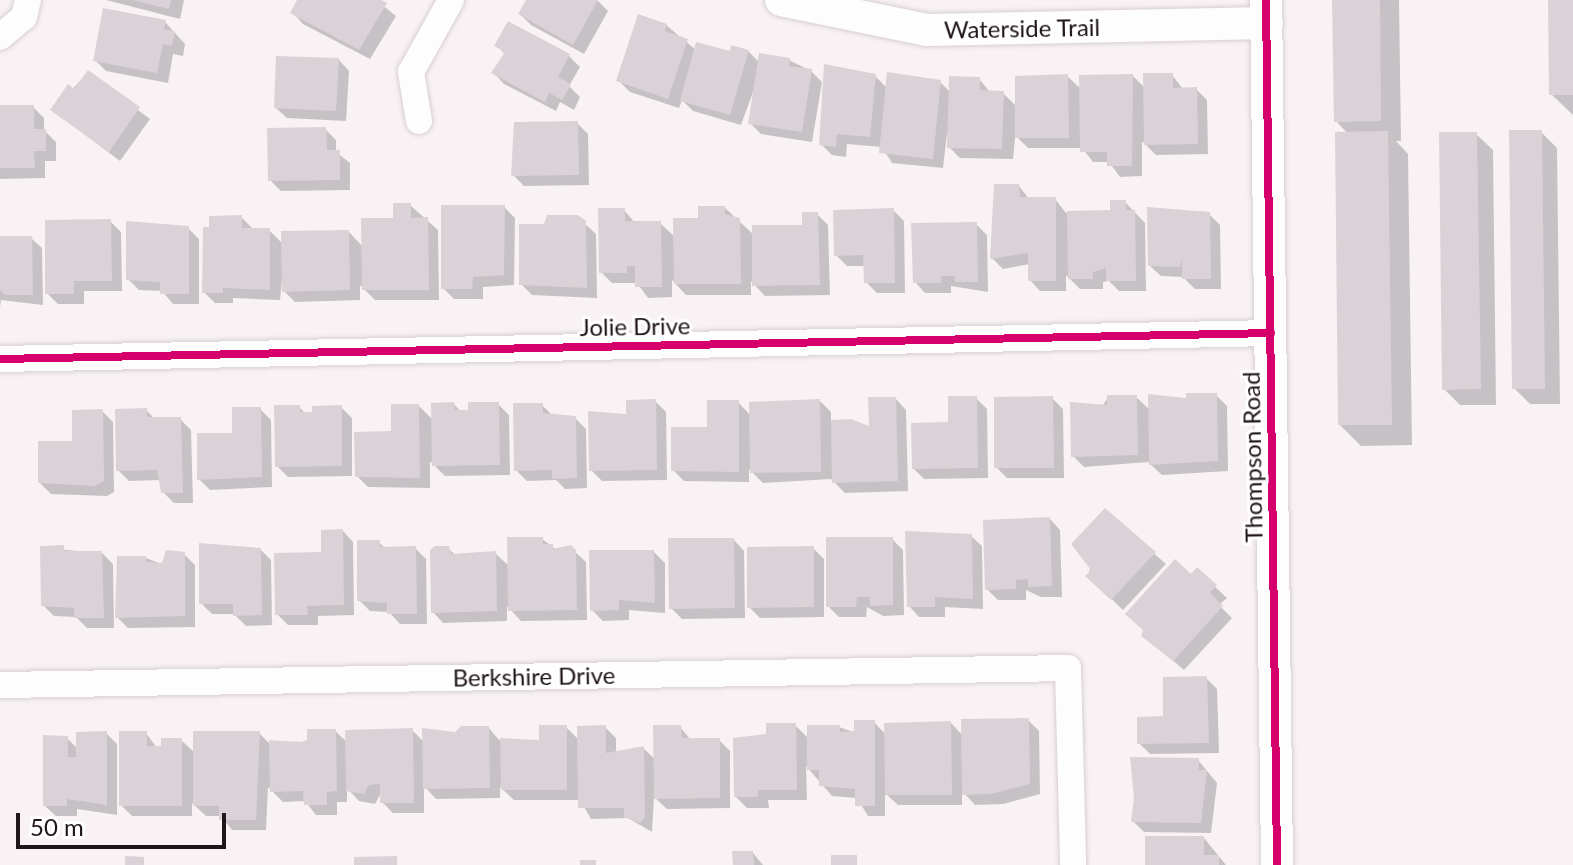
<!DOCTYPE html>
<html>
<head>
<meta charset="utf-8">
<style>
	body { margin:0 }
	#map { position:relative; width:1573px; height:865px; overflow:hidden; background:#f8f2f5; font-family:Lato,sans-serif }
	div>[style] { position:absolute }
	.shadow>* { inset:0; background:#0003 }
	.building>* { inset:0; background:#dbd2d7 }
	.roads { filter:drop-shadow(0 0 2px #d8ced3) drop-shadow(0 0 2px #d8ced3) }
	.minor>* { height:26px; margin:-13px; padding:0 13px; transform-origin:13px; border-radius:13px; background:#fefdfe }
	.tertiary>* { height:32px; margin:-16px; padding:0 16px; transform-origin:16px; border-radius:16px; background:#fefdfe }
	.cycleway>* { height:8px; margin:-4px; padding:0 4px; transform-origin:4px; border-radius:4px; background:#d6006c }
	span { translate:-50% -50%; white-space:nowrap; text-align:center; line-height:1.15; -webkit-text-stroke:6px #fff; paint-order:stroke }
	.street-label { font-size:24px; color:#20151a }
	.scale { position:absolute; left:16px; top:813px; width:210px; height:36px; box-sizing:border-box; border:4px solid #20151a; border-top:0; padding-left:10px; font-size:24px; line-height:28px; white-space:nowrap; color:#20151a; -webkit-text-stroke:6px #fff; paint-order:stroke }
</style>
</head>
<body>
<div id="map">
	<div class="shadow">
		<div style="clip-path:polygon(106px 0,184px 0,180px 19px)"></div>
		<div style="clip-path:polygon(300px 0,376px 0,396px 16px,370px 59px,303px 24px,293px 13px)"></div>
		<div style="clip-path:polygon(528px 0,597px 0,608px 11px,584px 54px,531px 25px,520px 14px)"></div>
		<div style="clip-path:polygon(1334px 0,1399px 0,1401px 141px,1396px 141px,1408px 154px,1412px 445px,1361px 446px,1340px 425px,1348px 134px,1336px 121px)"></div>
		<div style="clip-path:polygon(1550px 0,1573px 0,1573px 115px,1551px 94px)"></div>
		<div style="clip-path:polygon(165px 22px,185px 44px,183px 56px,173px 54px,168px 83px,106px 71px,95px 60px)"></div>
		<div style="clip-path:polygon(666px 25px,696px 50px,748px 51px,760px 63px,789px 60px,811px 71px,822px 82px,812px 142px,761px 134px,750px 123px,757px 81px,741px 125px,693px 111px,682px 100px,679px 108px,630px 92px,619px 81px)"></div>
		<div style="clip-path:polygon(497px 46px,569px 56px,580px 67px,569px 86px,580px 97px,574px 110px,560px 102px,556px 111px,504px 84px,494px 73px,505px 54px)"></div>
		<div style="clip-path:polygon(339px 60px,349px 71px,346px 121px,287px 118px,276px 108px)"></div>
		<div style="clip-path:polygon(88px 73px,150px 119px,120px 161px,52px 110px)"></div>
		<div style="clip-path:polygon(1172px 75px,1183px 89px,1196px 89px,1207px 100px,1208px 154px,1156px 155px,1142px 141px,1142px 176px,1120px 177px,1109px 162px,1093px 162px,1082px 148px,1028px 148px,1017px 137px,1017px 118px,1013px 159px,960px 158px,949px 147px,947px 133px,943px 168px,892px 163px,882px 147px,847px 144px,846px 157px,832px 155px,821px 144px,875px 76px,887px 88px,940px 82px,951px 93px,979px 79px,990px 92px,1003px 93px,1017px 107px,1067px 76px,1081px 89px,1133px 76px,1145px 88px)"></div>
		<div style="clip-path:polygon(0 107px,33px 107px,44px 118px,44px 130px,56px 142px,56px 161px,45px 161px,45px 178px,0 179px)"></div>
		<div style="clip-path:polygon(577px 123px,588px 134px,589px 185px,524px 186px,513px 175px)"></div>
		<div style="clip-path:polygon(325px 129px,336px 140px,336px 152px,350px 163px,350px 190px,281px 191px,270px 180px)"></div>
		<div style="clip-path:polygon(1541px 132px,1557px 148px,1560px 404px,1530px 404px,1514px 388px)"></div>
		<div style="clip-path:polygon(1476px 134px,1493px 150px,1496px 405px,1460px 405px,1444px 389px)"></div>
		<div style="clip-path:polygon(1019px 186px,1029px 199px,1055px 199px,1066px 213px,1112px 212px,1125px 202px,1145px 223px,1146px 291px,1119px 291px,1109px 281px,1103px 282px,1103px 289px,1080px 289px,1066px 275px,1066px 291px,1040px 291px,1030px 280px,1030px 264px,1003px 269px,992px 258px)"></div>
		<div style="clip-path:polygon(410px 205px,438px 230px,439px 300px,375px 300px,360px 285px,360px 300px,295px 302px,284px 291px,284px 260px,280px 300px,233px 298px,233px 303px,215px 303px,204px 292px,241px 217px,252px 228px,269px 230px,284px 245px,349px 232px,363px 247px)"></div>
		<div style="clip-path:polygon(504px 207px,515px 218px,514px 285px,483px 287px,483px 299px,454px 299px,443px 288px)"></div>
		<div style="clip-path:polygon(725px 208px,754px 235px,804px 227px,817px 214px,828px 225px,830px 295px,765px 296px,751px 281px,751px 295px,686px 295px,672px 280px,672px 297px,648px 298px,637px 283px,612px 283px,601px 272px,624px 210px,635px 223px,660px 223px,675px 237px)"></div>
		<div style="clip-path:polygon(893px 210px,904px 221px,905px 293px,877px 293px,866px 282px,865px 266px,847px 266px,836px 255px)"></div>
		<div style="clip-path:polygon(1209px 214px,1220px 225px,1221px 289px,1195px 289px,1183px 277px,1161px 276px,1150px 266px)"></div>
		<div style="clip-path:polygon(110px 221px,121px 232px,122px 291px,84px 291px,84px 304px,58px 304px,47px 293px)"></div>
		<div style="clip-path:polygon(584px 223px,596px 234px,597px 298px,532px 295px,521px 284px)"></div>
		<div style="clip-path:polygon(976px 224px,987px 235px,988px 292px,951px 286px,951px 293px,925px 293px,915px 282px)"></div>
		<div style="clip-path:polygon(188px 228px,199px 239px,199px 304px,173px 304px,162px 291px,139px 290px,128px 279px)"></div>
		<div style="clip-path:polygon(0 238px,31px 238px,42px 248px,43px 305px,1px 300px,0 307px)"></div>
		<div style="clip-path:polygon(1216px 395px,1227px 406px,1228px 471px,1162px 475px,1148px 462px,1084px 467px,1073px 456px,1108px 397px,1136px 397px,1150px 410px)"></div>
		<div style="clip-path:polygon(976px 398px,987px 409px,988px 478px,924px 479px,914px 469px)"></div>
		<div style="clip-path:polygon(1052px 398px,1063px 409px,1064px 478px,1007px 478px,996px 467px)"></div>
		<div style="clip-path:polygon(896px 399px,906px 410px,908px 491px,845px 493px,831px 479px,763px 483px,749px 469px,749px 482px,684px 481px,673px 470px,738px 402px,751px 416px,820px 401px,831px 412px,831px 422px,850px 421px,871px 429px)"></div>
		<div style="clip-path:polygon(655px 401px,666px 412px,667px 480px,602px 481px,591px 470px,629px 416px)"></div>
		<div style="clip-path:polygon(454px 404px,461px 412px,498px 404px,509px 415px,510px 475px,445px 476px,430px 461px,430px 488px,368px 487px,357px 476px,419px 406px,433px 420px)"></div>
		<div style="clip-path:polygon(542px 405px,553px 416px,575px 418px,586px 429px,587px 488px,565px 489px,556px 480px,527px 481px,516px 470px)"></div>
		<div style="clip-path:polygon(299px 407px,306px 414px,341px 407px,352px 418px,352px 476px,288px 477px,277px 466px)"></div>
		<div style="clip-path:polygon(260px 409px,271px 420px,272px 487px,210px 490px,199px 479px)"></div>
		<div style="clip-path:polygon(146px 410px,155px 419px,180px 419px,191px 430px,193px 503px,174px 503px,163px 492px,161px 480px,129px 481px,118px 470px)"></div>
		<div style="clip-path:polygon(102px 411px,113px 422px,114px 492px,107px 496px,51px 494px,40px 483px)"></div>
		<div style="clip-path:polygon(1105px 511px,1166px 564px,1123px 610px,1088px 576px)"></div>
		<div style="clip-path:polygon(1050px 519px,1060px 530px,1062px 597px,1041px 597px,1026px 590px,1026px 600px,998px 600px,987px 589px)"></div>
		<div style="clip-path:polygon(343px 531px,353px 542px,354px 615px,318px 616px,318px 625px,288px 625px,277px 614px)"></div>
		<div style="clip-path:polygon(971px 536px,982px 546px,983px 609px,945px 607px,945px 617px,919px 617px,909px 606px)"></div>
		<div style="clip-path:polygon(542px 539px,557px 550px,570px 547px,586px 562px,587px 620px,521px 621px,507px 606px,507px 621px,443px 623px,433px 612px,448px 548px,456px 556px,495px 553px,510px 567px)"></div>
		<div style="clip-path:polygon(892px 539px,903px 550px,904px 615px,883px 616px,867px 607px,866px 617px,839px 617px,828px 606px)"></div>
		<div style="clip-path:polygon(734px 540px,744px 551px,745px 618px,682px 619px,671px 608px)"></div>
		<div style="clip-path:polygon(379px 542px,386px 549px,415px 548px,426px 559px,427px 624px,400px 624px,389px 612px,370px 611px,359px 600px)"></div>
		<div style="clip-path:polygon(42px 548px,102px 553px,113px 564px,114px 628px,87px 628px,76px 617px,54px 616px,43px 605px)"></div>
		<div style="clip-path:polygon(813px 548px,824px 559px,824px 617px,760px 618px,749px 607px)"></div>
		<div style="clip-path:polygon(260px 549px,271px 560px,272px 625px,246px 626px,234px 614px,212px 614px,201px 603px)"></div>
		<div style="clip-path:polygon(654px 552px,665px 563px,665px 613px,629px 610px,629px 620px,603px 621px,592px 610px)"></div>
		<div style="clip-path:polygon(184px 554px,195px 565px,195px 627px,128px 628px,115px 615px,146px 558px,164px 565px)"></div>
		<div style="clip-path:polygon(1197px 570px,1227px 598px,1219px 605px,1232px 618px,1184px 670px,1143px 635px)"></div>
		<div style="clip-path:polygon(1206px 678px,1217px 689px,1219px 753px,1150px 754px,1139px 743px)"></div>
		<div style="clip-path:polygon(1028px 720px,1039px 731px,1040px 794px,1003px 804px,975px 805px,962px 791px,962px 805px,898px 805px,885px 793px,885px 816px,868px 816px,857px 798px,832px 796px,806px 766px,807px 800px,768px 800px,769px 808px,747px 808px,736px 797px,768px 736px,795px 725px,809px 739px,839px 727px,856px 733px,874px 722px,886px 735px,951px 723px,963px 736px)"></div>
		<div style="clip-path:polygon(566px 727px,580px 741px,605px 727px,616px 738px,616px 753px,643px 748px,656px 760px,680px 727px,691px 740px,719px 740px,730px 751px,730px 808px,667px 809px,654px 797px,652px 832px,628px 818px,591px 819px,580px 800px,514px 800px,500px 787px,500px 798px,436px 799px,424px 786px,424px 813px,393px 813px,382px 802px,382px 791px,375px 804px,359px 801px,347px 788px,347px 802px,337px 802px,337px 815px,316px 815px,305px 801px,283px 802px,268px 787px,266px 830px,232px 830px,221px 816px,206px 816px,192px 803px,192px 816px,132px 816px,121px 805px,146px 733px,157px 748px,181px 740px,195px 753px,259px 733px,271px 745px,309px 742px,335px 731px,347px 742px,412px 730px,425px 743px,489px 728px,499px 740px,540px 742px)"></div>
		<div style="clip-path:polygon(106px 733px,117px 744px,117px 815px,77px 809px,77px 816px,56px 816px,45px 806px,67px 738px,78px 749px)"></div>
		<div style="clip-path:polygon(1198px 760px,1217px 783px,1211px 833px,1144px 832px,1133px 821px)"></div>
		<div style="clip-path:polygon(1204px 838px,1226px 865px,1147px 865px)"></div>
		<div style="clip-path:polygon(753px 853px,763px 865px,735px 865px)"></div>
	</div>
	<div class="building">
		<div style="clip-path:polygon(133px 0,171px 0,169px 9px)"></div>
		<div style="clip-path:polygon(297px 0,381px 0,387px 3px,359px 50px,290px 13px)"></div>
		<div style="clip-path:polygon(526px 0,598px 0,573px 45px,518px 14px)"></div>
		<div style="clip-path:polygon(1332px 0,1380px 0,1381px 121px,1334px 122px)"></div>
		<div style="clip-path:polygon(1548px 0,1573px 0,1573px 95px,1549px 95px)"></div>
		<div style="clip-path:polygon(103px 8px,166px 20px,164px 29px,175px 31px,172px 46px,163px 44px,157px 73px,93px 61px)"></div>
		<div style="clip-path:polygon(638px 14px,667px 24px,665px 31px,688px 39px,668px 99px,616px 81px)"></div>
		<div style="clip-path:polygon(508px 21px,570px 54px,558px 77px,571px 84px,562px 100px,549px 93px,545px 102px,491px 73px,505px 52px,494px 46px)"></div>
		<div style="clip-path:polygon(696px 42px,730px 51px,731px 45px,749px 50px,730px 115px,680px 101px)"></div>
		<div style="clip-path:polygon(759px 53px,790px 58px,789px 66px,812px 69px,802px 132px,748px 124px)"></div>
		<div style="clip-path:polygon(276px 56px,339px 58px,336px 111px,274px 108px)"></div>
		<div style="clip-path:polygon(824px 64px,876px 74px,870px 137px,837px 134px,836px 147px,819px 145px)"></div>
		<div style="clip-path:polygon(88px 70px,140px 107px,109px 152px,50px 110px,68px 84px,74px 89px)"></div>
		<div style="clip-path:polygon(887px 72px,941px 80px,933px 159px,879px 153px)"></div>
		<div style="clip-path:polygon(1143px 73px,1173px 73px,1173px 88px,1197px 87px,1198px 144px,1144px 145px)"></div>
		<div style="clip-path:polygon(1068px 74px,1069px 138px,1015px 138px,1015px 76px)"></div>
		<div style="clip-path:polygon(1133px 74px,1132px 166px,1107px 166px,1107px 152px,1080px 152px,1079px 75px)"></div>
		<div style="clip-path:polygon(949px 76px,980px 77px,980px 90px,1004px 91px,1002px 149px,947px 148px)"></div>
		<div style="clip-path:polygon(0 105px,34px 105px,34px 129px,46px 129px,46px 151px,34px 151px,35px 168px,0 168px)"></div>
		<div style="clip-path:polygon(578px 121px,579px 175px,511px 176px,514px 122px)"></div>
		<div style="clip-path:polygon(326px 127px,327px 150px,340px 150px,340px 180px,268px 181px,267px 128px)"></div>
		<div style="clip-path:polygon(1509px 130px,1542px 130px,1545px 389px,1512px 389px)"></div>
		<div style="clip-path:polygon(1388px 131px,1392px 425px,1338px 425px,1335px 132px)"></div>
		<div style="clip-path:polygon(1439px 132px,1477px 132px,1481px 389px,1442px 390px)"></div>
		<div style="clip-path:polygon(994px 184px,1019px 184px,1020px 197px,1056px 197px,1056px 281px,1028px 281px,1028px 253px,990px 259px)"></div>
		<div style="clip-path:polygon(1110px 200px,1126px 200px,1126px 210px,1135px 210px,1136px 281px,1106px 281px,1106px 268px,1093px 272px,1093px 279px,1068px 279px,1067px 211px,1110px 210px)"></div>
		<div style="clip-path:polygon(393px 203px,411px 203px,411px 218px,428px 217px,429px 290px,362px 290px,361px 218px,393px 218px)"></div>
		<div style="clip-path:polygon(441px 205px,505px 205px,504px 275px,473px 277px,472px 289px,441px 289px)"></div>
		<div style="clip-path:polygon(698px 206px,725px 206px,725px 214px,740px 218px,741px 284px,674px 284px,673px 218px,698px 218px)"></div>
		<div style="clip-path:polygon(1147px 207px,1210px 212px,1211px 279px,1182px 279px,1182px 259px,1180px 267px,1148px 266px)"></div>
		<div style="clip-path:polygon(598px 208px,625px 208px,625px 221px,661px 221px,662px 287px,635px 287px,635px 266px,627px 266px,627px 273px,599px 273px)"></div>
		<div style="clip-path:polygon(894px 208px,895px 283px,864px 283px,863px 255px,834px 256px,833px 210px)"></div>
		<div style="clip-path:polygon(802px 212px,818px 212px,820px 285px,752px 286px,752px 225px,802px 225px)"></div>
		<div style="clip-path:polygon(242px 215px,242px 228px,270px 228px,270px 290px,223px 288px,223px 293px,202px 293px,203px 227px,209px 227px,209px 216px)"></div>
		<div style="clip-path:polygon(547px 215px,578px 215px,586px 221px,587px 288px,519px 285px,519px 224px,544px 224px)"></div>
		<div style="clip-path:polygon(111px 219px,112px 281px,74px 281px,74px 294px,45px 294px,45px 220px)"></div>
		<div style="clip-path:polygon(126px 221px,189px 226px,189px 294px,160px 294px,160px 282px,126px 280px)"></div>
		<div style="clip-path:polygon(977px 222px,978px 282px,955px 282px,955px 276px,941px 276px,941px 283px,913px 283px,911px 223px)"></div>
		<div style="clip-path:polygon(349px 230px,350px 290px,282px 292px,281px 231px)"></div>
		<div style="clip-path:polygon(0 236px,32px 236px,33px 295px,5px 295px,0 290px)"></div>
		<div style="clip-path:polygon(1186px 393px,1217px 393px,1218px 461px,1149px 465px,1148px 394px,1186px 398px)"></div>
		<div style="clip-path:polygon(1107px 395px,1137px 395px,1138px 455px,1071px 457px,1070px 402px,1107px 405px)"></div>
		<div style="clip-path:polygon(948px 396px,977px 396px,978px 468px,912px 469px,911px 423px,948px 422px)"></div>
		<div style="clip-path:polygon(1053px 396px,1054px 468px,994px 468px,994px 397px)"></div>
		<div style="clip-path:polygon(868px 397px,896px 397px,898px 481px,832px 483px,831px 420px,851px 419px,869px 426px)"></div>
		<div style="clip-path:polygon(656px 399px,657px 470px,589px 471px,588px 411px,626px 414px,626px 400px)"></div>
		<div style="clip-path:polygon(820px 399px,821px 472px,750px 473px,749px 402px)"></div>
		<div style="clip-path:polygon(707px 400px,739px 400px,739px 472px,671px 471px,671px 427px,707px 427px)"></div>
		<div style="clip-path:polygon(454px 402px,455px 410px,468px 410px,468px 402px,499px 402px,500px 465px,432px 466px,431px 403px)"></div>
		<div style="clip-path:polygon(513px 403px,543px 403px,543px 413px,576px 416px,577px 478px,552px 479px,552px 470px,514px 471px)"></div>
		<div style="clip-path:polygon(391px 404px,419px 404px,420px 478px,355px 477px,354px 432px,391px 431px)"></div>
		<div style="clip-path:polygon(274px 405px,300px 405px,300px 412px,312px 412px,312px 406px,342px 405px,342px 466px,275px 467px)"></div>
		<div style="clip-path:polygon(232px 407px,261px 407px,262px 477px,197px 480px,197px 433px,232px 433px)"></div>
		<div style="clip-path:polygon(147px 408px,147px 417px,181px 417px,183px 493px,161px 493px,157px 470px,116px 471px,115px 409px)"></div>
		<div style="clip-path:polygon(103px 409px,104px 481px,95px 486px,38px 483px,38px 441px,72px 441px,72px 410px)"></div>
		<div style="clip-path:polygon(1105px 508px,1156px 552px,1111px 600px,1085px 576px,1091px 570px,1071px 544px)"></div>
		<div style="clip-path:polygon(1050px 517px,1052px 586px,1028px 587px,1028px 579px,1016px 580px,1016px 589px,985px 590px,983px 520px)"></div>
		<div style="clip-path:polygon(343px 529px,344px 605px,307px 606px,308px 615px,275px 615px,274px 553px,321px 552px,321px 530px)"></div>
		<div style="clip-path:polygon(905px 531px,972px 534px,973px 599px,935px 597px,935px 607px,907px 607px)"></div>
		<div style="clip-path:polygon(507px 537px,543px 537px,543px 544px,553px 544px,553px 549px,571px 545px,576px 550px,577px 610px,508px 611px)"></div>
		<div style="clip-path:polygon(826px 537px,893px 537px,893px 605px,870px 606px,870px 597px,857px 597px,856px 607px,826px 607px)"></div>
		<div style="clip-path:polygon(668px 538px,734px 538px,735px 608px,669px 609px)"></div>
		<div style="clip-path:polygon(357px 540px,380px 540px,380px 547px,416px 546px,417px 614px,387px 614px,387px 603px,357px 601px)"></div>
		<div style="clip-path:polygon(199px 543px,261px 548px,262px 615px,233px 616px,233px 604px,199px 604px)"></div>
		<div style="clip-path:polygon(64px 545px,64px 551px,102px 551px,104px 618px,74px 618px,74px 608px,41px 606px,40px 546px)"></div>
		<div style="clip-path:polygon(435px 546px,449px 546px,451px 554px,496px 551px,497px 611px,431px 613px,430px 550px)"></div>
		<div style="clip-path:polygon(814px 546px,814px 607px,747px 608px,747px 547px)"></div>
		<div style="clip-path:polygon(166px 550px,185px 552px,185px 616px,115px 618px,117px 556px,146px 556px,146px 562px,162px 563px)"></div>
		<div style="clip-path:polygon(589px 550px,654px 550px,655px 603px,619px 600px,619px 610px,590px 611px)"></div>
		<div style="clip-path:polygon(1175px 559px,1191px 574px,1197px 567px,1217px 585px,1210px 593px,1223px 606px,1173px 661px,1141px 636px,1143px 630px,1125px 614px)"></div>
		<div style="clip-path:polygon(1207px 676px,1209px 743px,1137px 744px,1137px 717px,1163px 716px,1163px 677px)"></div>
		<div style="clip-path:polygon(1029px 718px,1030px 784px,991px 794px,962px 795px,961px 719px)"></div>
		<div style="clip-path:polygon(854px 720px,875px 720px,875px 806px,855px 806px,855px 789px,819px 786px,819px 770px,807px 770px,807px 725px,840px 725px,840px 732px,854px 731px)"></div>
		<div style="clip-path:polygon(951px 721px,952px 795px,885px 795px,884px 723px)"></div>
		<div style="clip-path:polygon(766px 723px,796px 723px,797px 790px,758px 790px,758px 797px,734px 797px,733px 738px,766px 734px)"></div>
		<div style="clip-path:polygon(539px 725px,567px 725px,567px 790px,501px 790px,500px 738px,539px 740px)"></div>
		<div style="clip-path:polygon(606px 725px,606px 753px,644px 746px,645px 817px,640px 823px,624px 817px,624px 808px,578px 808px,577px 726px)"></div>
		<div style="clip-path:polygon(653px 725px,681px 725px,682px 738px,720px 738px,720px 798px,654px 799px)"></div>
		<div style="clip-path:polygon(461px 726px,489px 726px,490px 788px,423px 789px,422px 728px,455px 732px)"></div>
		<div style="clip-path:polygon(413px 728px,414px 803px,380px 803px,380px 784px,369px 785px,364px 794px,346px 791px,345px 730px)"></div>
		<div style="clip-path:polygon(307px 729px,336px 729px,337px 791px,327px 792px,327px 805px,304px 805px,303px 791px,270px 792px,269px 740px,301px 742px,307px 740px)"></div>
		<div style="clip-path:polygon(107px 731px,107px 805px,67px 799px,67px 806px,43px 806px,43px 735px,68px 736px,68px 757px,76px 757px,76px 732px)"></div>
		<div style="clip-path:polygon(119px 731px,147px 731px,147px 746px,161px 746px,161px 738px,182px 738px,182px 806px,119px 806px)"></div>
		<div style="clip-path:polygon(193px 731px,260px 731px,256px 820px,219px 820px,219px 806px,193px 806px)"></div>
		<div style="clip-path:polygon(1130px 757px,1199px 758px,1199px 770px,1207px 770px,1201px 823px,1131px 822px,1134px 798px)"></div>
		<div style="clip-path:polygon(1145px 836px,1204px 836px,1204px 855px,1219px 855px,1219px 865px,1145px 865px)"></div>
		<div style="clip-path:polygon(732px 851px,753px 851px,754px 865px,733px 865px)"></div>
		<div style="clip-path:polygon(831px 855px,857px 855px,857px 865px,831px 865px)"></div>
		<div style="clip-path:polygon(125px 856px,144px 857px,144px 865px,125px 865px)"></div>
		<div style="clip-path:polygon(397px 856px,397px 865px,354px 865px,354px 857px)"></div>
		<div style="clip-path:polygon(580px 860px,596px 860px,596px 865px,580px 865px)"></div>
	</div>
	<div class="roads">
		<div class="minor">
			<div style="left:0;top:37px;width:31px;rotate:-40deg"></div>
			<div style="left:24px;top:17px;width:17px;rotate:-77deg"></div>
			<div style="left:419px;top:121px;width:50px;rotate:-99.3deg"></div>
			<div style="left:411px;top:72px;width:82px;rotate:-60.9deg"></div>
			<div style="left:0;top:359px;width:1271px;rotate:-1.17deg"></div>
			<div style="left:0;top:685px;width:1068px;rotate:-0.91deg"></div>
			<div style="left:1068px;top:668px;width:197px;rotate:88.5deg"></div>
		</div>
		<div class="tertiary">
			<div style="left:781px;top:0;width:149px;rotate:11.6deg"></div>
			<div style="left:927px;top:30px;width:340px;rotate:-1.2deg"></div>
			<div style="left:1266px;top:0;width:865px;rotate:89.27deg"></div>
		</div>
	</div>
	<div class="cycleway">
		<div style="left:1266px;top:0;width:865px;rotate:89.27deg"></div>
		<div style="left:0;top:359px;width:1271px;rotate:-1.17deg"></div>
	</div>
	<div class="street-label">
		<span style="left:1022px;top:28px;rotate:-1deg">Waterside Trail</span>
		<span style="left:635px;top:326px;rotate:-1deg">Jolie Drive</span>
		<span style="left:1252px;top:457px;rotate:-91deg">Thompson Road</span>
		<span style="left:534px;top:676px;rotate:-1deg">Berkshire Drive</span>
	</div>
	<div class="scale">50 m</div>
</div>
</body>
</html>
